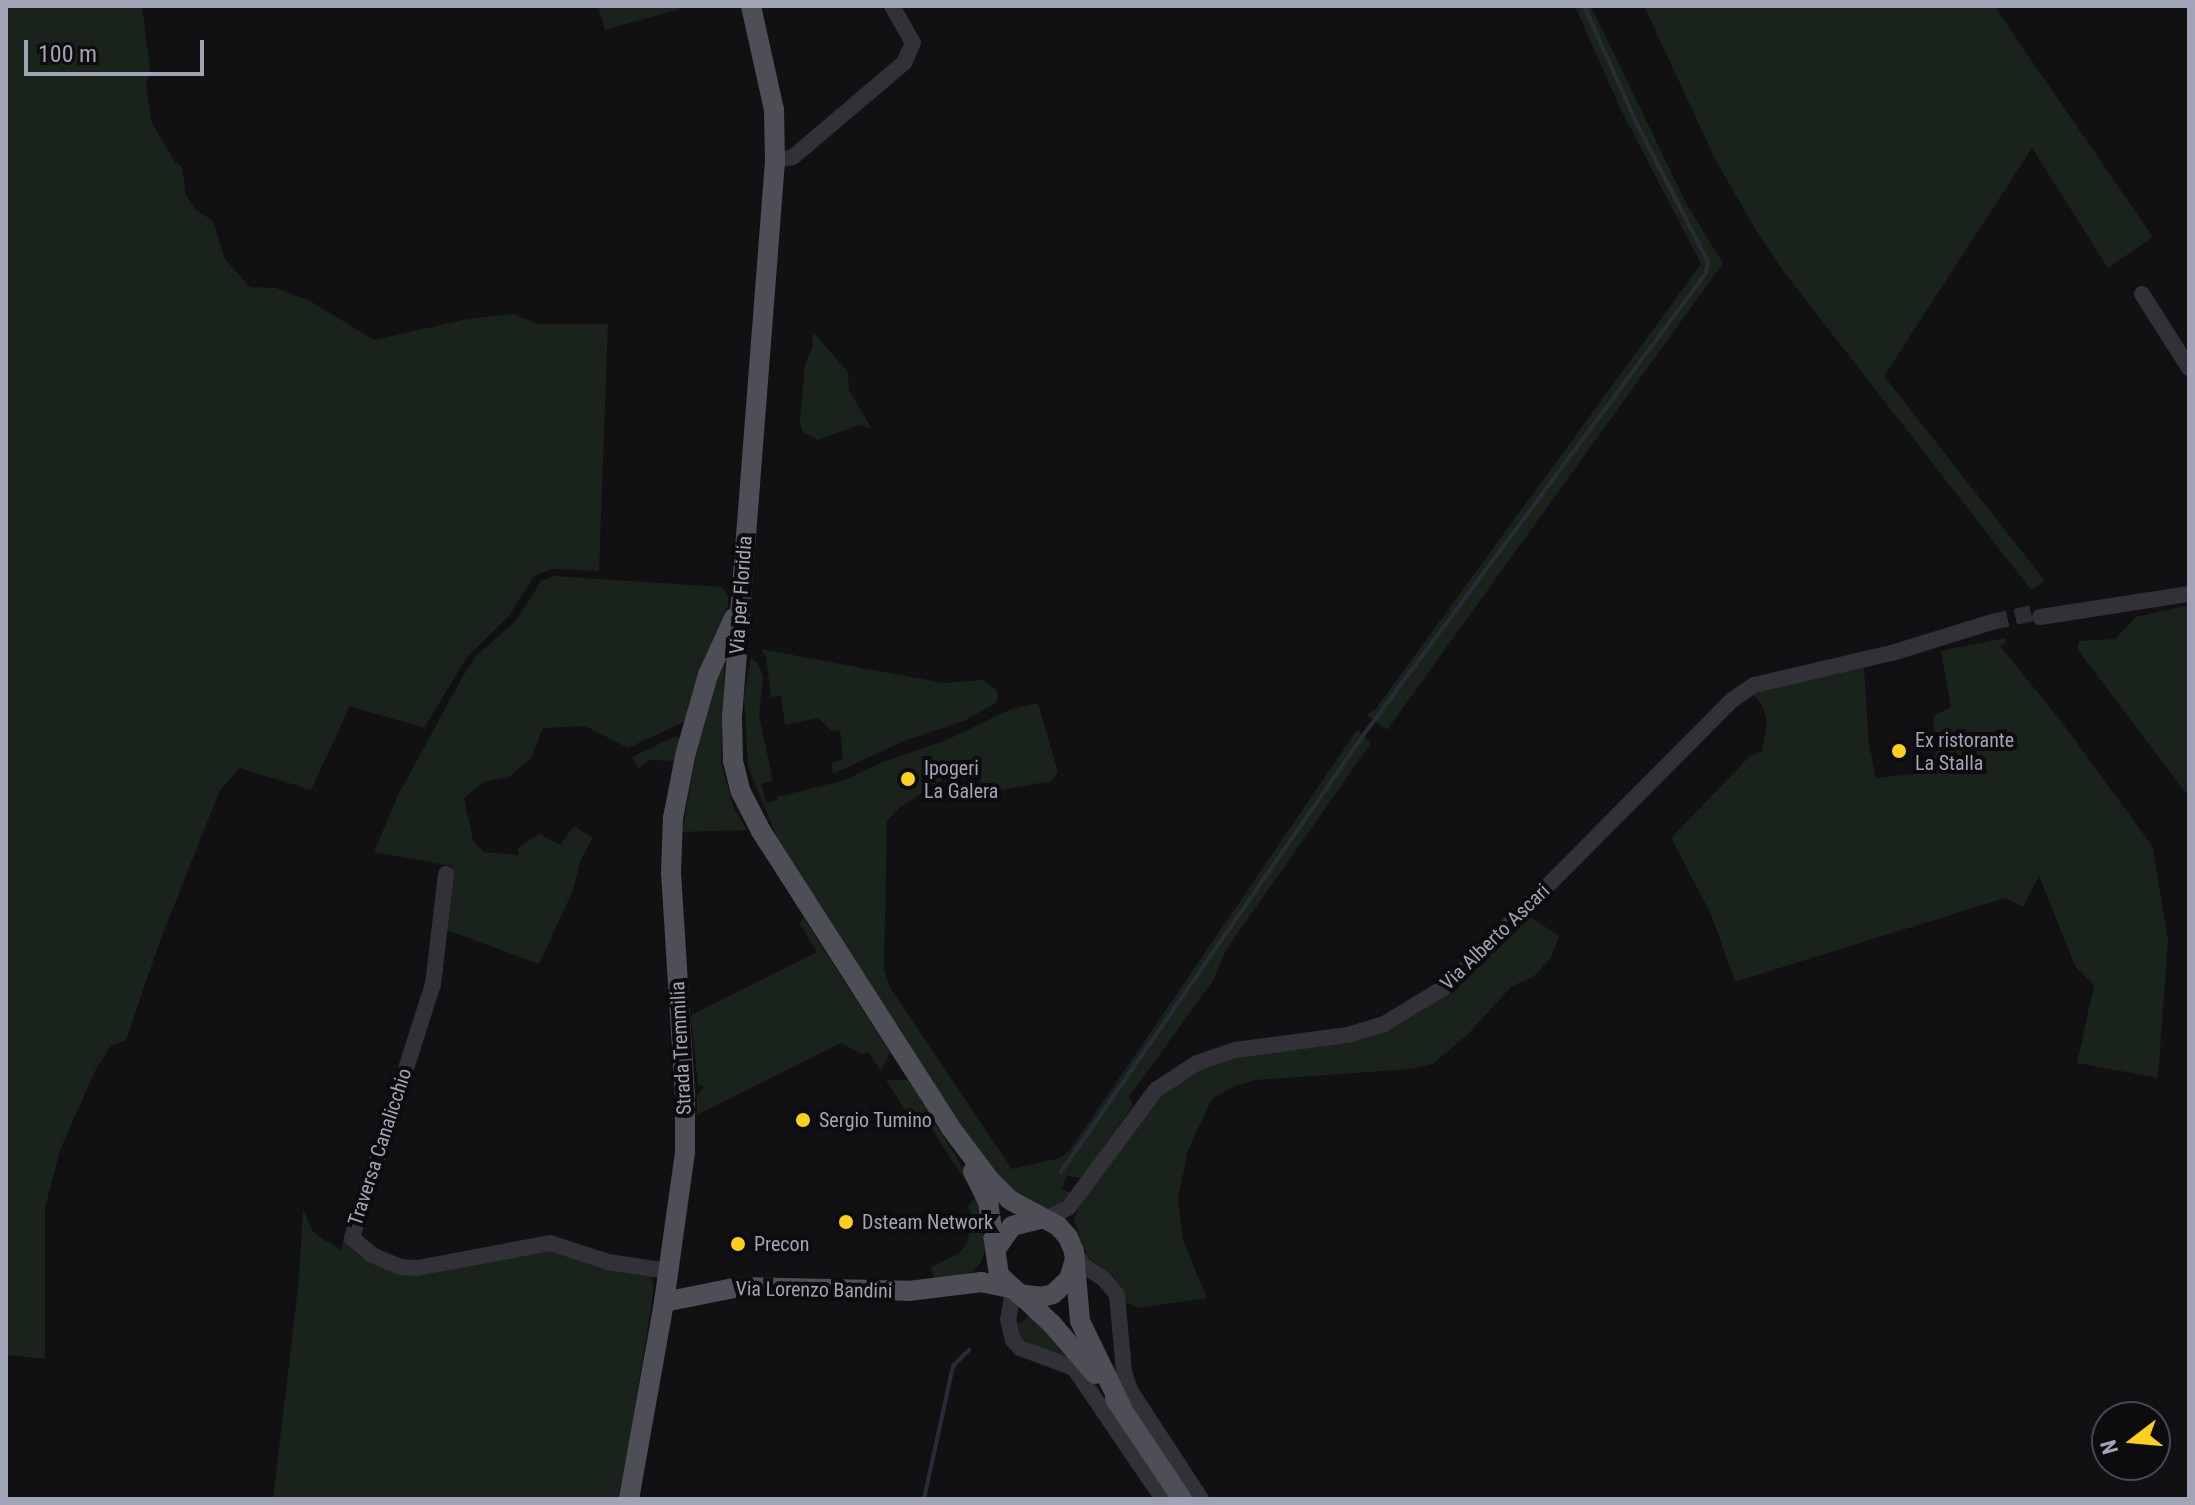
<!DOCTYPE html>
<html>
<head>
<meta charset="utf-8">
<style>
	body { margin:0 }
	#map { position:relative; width:2195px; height:1505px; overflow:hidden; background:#111012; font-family:"Roboto Condensed",sans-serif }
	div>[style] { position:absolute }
	.green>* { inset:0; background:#1a221c }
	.stream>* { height:4px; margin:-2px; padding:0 2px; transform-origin:2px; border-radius:2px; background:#262d36 }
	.minor-tunnel>* { height:16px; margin-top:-8px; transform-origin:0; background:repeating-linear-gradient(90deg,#2e2e32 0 16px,transparent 0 24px) }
	.minor>* { height:16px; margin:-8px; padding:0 8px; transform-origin:8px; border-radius:8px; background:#313137 }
	.major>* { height:20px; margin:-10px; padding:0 10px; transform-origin:10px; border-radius:10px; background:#4d4e56 }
	.dots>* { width:22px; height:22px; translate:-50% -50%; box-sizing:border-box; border:4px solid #0c0b0d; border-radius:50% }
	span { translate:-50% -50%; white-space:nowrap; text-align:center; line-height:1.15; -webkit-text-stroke:8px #0c0b0d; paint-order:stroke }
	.street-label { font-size:20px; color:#a0a4b4 }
	.poi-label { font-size:20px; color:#a0a4b4 }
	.left { translate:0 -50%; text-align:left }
	.frame { position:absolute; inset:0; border:8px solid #a0a4b4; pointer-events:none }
	.north { position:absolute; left:2091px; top:1401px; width:80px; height:80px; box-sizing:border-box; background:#0c0b0d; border:2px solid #474850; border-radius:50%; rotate:254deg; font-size:22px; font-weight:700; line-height:32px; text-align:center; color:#a0a4b4 }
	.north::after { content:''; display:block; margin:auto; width:28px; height:36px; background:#fed01c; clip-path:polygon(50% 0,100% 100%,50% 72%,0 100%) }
	.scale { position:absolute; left:24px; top:40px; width:180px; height:36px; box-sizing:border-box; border:4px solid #a0a4b4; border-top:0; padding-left:10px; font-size:24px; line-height:28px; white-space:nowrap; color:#a0a4b4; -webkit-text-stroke:6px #0c0b0d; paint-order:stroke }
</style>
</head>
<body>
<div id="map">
	<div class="green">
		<div style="clip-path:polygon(6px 6px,142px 6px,150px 68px,146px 85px,152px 123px,175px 162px,182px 166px,186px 196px,195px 209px,213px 221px,225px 259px,250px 287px,276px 288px,310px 301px,374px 340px,467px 319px,513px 314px,538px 324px,608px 324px,599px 571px,552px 569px,534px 576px,509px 616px,467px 657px,424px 728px,350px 706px,311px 790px,240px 768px,220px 790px,161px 938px,126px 1040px,111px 1046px,96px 1069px,60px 1150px,45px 1208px,45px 1359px,6px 1355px)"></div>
		<div style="clip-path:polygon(598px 6px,691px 6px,605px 30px)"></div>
		<div style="clip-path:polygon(1575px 6px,1591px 6px,1687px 205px,1723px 263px,1387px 730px,1366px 714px,1374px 711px,1701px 264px,1620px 108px)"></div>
		<div style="clip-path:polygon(1644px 6px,1994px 6px,2153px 237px,2108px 268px,2032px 148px,1884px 376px,2045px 581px,2031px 590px,1784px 272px,1757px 232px,1716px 161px)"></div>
		<div style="clip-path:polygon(813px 332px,848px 372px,849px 390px,872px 429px,858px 425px,818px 440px,803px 432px,800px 422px,805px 364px,812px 348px)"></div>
		<div style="clip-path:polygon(554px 576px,722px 587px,728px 595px,728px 605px,686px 721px,628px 748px,585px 726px,543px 728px,531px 758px,510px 776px,483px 782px,464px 798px,473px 840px,484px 852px,518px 855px,518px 848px,539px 834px,560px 845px,574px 826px,593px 838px,581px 859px,574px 888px,539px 964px,444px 929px,449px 887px,453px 884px,452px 866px,374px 852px,398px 795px,463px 676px,478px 654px,516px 621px,541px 581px)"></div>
		<div style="clip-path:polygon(2189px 605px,2189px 791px,2186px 793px,2077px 649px,2079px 641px,2115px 639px,2136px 617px)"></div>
		<div style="clip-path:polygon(2005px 638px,2007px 641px,2000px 646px,2061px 721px,2153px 847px,2168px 940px,2158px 1078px,2077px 1063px,2094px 985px,2075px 966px,2039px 876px,2023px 907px,2005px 898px,1735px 982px,1711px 914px,1671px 838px,1750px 756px,1762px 752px,1767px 722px,1762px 705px,1752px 692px,1864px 667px,1869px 745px,1876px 778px,1929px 772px,1928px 757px,1936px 755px,1933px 716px,1951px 707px,1941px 651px)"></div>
		<div style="clip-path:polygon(761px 649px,943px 683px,983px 680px,997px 690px,997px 702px,966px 720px,906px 740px,833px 774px,832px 763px,843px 759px,840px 730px,832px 731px,818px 718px,785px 725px,781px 696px,771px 697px,766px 657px)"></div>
		<div style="clip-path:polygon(751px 658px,758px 664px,763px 677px,759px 715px,773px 781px,761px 784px,766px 803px,778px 800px,777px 797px,845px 780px,880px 763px,949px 739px,1011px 709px,1038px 703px,1058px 772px,1051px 781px,992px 792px,979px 790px,980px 770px,974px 759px,899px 808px,887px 821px,884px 969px,889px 986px,1012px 1169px,1060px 1158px,1070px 1150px,1357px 730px,1371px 743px,1226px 950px,1214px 979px,1129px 1097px,1133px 1106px,1081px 1178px,1067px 1176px,1062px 1189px,1072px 1194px,1051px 1209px,1028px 1206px,991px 1176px,777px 837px,748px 767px,744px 696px)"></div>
		<div style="clip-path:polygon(725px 662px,721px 763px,734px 808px,747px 830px,682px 832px,697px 749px,721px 663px)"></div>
		<div style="clip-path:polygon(676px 736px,682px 740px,679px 755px,674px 761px,650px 760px,638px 769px,632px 757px)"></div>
		<div style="clip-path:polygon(1529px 916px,1559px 936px,1551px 958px,1533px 977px,1512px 986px,1469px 1033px,1433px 1064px,1411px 1069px,1256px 1080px,1232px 1087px,1212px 1099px,1188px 1150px,1178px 1198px,1183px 1240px,1207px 1298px,1138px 1308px,1123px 1301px,1115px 1278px,1087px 1256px,1074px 1221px,1081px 1200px,1151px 1106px,1172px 1086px,1200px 1070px,1237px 1056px,1389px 1030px,1441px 999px)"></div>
		<div style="clip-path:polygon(803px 917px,890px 1052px,881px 1071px,869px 1053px,861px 1054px,841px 1043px,697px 1115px,697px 1097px,704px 1087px,698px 1085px,691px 1015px,817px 952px,800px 924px)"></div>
		<div style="clip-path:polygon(886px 1080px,908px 1080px,979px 1193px,987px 1239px,982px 1261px,972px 1272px,951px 1281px,935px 1282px,931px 1267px,958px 1254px,966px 1245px,972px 1223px,968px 1206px,976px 1197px,926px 1120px,915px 1126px)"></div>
		<div style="clip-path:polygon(303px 1209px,312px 1230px,321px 1238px,341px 1250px,344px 1237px,356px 1253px,388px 1269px,540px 1248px,651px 1276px,654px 1288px,621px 1499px,273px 1499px,299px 1279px)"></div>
		<div style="clip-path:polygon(1029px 1316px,1036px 1319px,1079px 1365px,1018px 1338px,1016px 1326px)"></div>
	</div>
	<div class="stream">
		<div style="left:1061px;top:1172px;width:529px;rotate:-55.32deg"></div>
		<div style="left:1362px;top:737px;width:578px;rotate:-53.45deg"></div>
		<div style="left:1706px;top:273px;width:11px;rotate:-80deg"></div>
		<div style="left:1708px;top:262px;width:155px;rotate:-117.2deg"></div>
		<div style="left:1637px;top:124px;width:129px;rotate:-114.2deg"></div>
		<div style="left:924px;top:1499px;width:136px;rotate:-77.7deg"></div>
		<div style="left:953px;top:1366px;width:23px;rotate:-45deg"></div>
	</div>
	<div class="minor-tunnel">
		<div style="left:1992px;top:622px;width:46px;rotate:-12.5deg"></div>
	</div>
	<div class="minor">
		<div style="left:775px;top:161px;width:18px;rotate:-13deg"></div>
		<div style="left:793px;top:157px;width:145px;rotate:-40.3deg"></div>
		<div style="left:904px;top:63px;width:22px;rotate:-66deg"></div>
		<div style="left:913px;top:43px;width:43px;rotate:-119.6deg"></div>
		<div style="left:2142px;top:294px;width:88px;rotate:57.6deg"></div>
		<div style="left:2040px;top:617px;width:151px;rotate:-8.8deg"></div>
		<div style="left:446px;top:874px;width:111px;rotate:96.7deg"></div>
		<div style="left:433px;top:984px;width:267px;rotate:107.7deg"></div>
		<div style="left:352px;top:1238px;width:26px;rotate:40deg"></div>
		<div style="left:372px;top:1255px;width:30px;rotate:23deg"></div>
		<div style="left:400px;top:1267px;width:17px;rotate:3deg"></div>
		<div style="left:417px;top:1268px;width:135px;rotate:-10.6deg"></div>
		<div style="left:550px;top:1243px;width:61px;rotate:18.1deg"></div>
		<div style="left:608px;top:1262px;width:61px;rotate:8.5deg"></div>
		<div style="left:1044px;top:1220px;width:28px;rotate:-27deg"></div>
		<div style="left:1069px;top:1207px;width:146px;rotate:-53.4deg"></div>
		<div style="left:1156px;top:1090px;width:49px;rotate:-33.4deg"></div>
		<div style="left:1197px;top:1063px;width:40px;rotate:-18.9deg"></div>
		<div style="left:1235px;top:1050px;width:114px;rotate:-7.6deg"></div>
		<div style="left:1348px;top:1035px;width:38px;rotate:-17deg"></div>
		<div style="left:1384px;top:1024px;width:77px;rotate:-31.2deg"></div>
		<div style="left:1450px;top:984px;width:400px;rotate:-45.2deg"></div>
		<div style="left:1732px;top:700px;width:27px;rotate:-34deg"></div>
		<div style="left:1754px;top:685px;width:142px;rotate:-13.1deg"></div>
		<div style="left:1892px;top:653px;width:105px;rotate:-17.2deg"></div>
		<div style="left:1074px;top:1251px;width:17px;rotate:57deg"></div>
		<div style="left:1083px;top:1265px;width:25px;rotate:34deg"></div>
		<div style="left:1104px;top:1279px;width:21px;rotate:51deg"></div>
		<div style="left:1117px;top:1295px;width:77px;rotate:84.8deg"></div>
		<div style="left:1124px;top:1372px;width:19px;rotate:72deg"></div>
		<div style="left:1130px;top:1390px;width:130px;rotate:56.9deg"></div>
		<div style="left:1013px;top:1292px;width:27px;rotate:100deg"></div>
		<div style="left:1008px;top:1319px;width:22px;rotate:77deg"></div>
		<div style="left:1013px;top:1340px;width:11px;rotate:49deg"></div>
		<div style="left:1020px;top:1348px;width:58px;rotate:20.3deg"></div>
		<div style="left:1074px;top:1368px;width:158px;rotate:55.8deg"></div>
	</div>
	<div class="major">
		<div style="left:751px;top:6px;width:107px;rotate:77.5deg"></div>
		<div style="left:774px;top:110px;width:51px;rotate:88.9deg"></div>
		<div style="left:775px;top:161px;width:558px;rotate:94.42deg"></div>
		<div style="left:732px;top:717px;width:44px;rotate:88.7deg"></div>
		<div style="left:733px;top:761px;width:32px;rotate:76deg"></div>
		<div style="left:741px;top:792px;width:44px;rotate:62.9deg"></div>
		<div style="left:761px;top:831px;width:351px;rotate:57.4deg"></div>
		<div style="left:950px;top:1127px;width:65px;rotate:53.1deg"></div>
		<div style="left:989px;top:1179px;width:30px;rotate:45deg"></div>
		<div style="left:1010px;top:1200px;width:55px;rotate:28.4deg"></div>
		<div style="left:1058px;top:1226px;width:15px;rotate:48deg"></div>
		<div style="left:1068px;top:1237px;width:15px;rotate:67deg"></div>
		<div style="left:1074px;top:1251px;width:70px;rotate:85.1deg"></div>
		<div style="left:1080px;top:1321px;width:97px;rotate:64.2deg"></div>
		<div style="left:973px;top:1171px;width:34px;rotate:64deg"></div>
		<div style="left:988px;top:1202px;width:74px;rotate:81.4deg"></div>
		<div style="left:999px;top:1275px;width:72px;rotate:42.8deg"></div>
		<div style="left:1052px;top:1324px;width:66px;rotate:49.3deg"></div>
		<div style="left:996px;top:1249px;width:28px;rotate:-55deg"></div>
		<div style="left:1012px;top:1226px;width:29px;rotate:-14deg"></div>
		<div style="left:1019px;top:1294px;width:23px;rotate:7deg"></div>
		<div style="left:1042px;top:1297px;width:11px;rotate:-15deg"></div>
		<div style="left:1053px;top:1294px;width:22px;rotate:-43deg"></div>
		<div style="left:1069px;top:1279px;width:17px;rotate:-73deg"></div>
		<div style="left:664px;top:1302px;width:76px;rotate:-11.3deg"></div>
		<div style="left:739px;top:1287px;width:170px;rotate:1.3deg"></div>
		<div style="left:909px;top:1291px;width:73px;rotate:-7.1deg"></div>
		<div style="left:981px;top:1282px;width:29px;rotate:12deg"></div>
		<div style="left:1115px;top:1399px;width:120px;rotate:56.2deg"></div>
		<div style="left:629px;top:1499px;width:200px;rotate:-79.9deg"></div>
		<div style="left:664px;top:1302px;width:151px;rotate:-82deg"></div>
		<div style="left:685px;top:1152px;width:57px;rotate:-90deg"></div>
		<div style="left:685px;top:1095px;width:223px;rotate:-93.6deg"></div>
		<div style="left:671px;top:872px;width:54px;rotate:-87.9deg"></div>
		<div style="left:673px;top:818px;width:67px;rotate:-78.9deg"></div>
		<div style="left:686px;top:752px;width:80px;rotate:-74.1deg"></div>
		<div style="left:708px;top:675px;width:63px;rotate:-65.5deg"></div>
	</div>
	<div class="dots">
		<div style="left:1899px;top:751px;background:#fed01c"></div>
		<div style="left:908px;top:779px;background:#fed01c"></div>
		<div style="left:803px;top:1120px;background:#fed01c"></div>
		<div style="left:846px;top:1222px;background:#fed01c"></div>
		<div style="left:738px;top:1244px;background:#fed01c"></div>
	</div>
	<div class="street-label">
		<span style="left:741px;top:595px;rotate:-86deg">Via per Floridia</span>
		<span style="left:1495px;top:937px;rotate:-44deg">Via Alberto Ascari</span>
		<span style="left:681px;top:1048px;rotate:-93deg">Strada Tremmilia</span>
		<span style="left:380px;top:1147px;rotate:-72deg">Traversa Canalicchio</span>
		<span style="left:814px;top:1290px;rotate:1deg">Via Lorenzo Bandini</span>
	</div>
	<div class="poi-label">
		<span class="left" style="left:1915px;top:752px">Ex ristorante<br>La Stalla</span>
		<span class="left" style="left:924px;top:780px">Ipogeri<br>La Galera</span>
		<span class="left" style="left:819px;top:1120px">Sergio Tumino</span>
		<span class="left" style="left:862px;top:1222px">Dsteam Network</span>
		<span class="left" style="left:754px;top:1244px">Precon</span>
	</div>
	<div class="frame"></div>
	<div class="north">N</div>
	<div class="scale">100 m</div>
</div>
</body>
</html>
